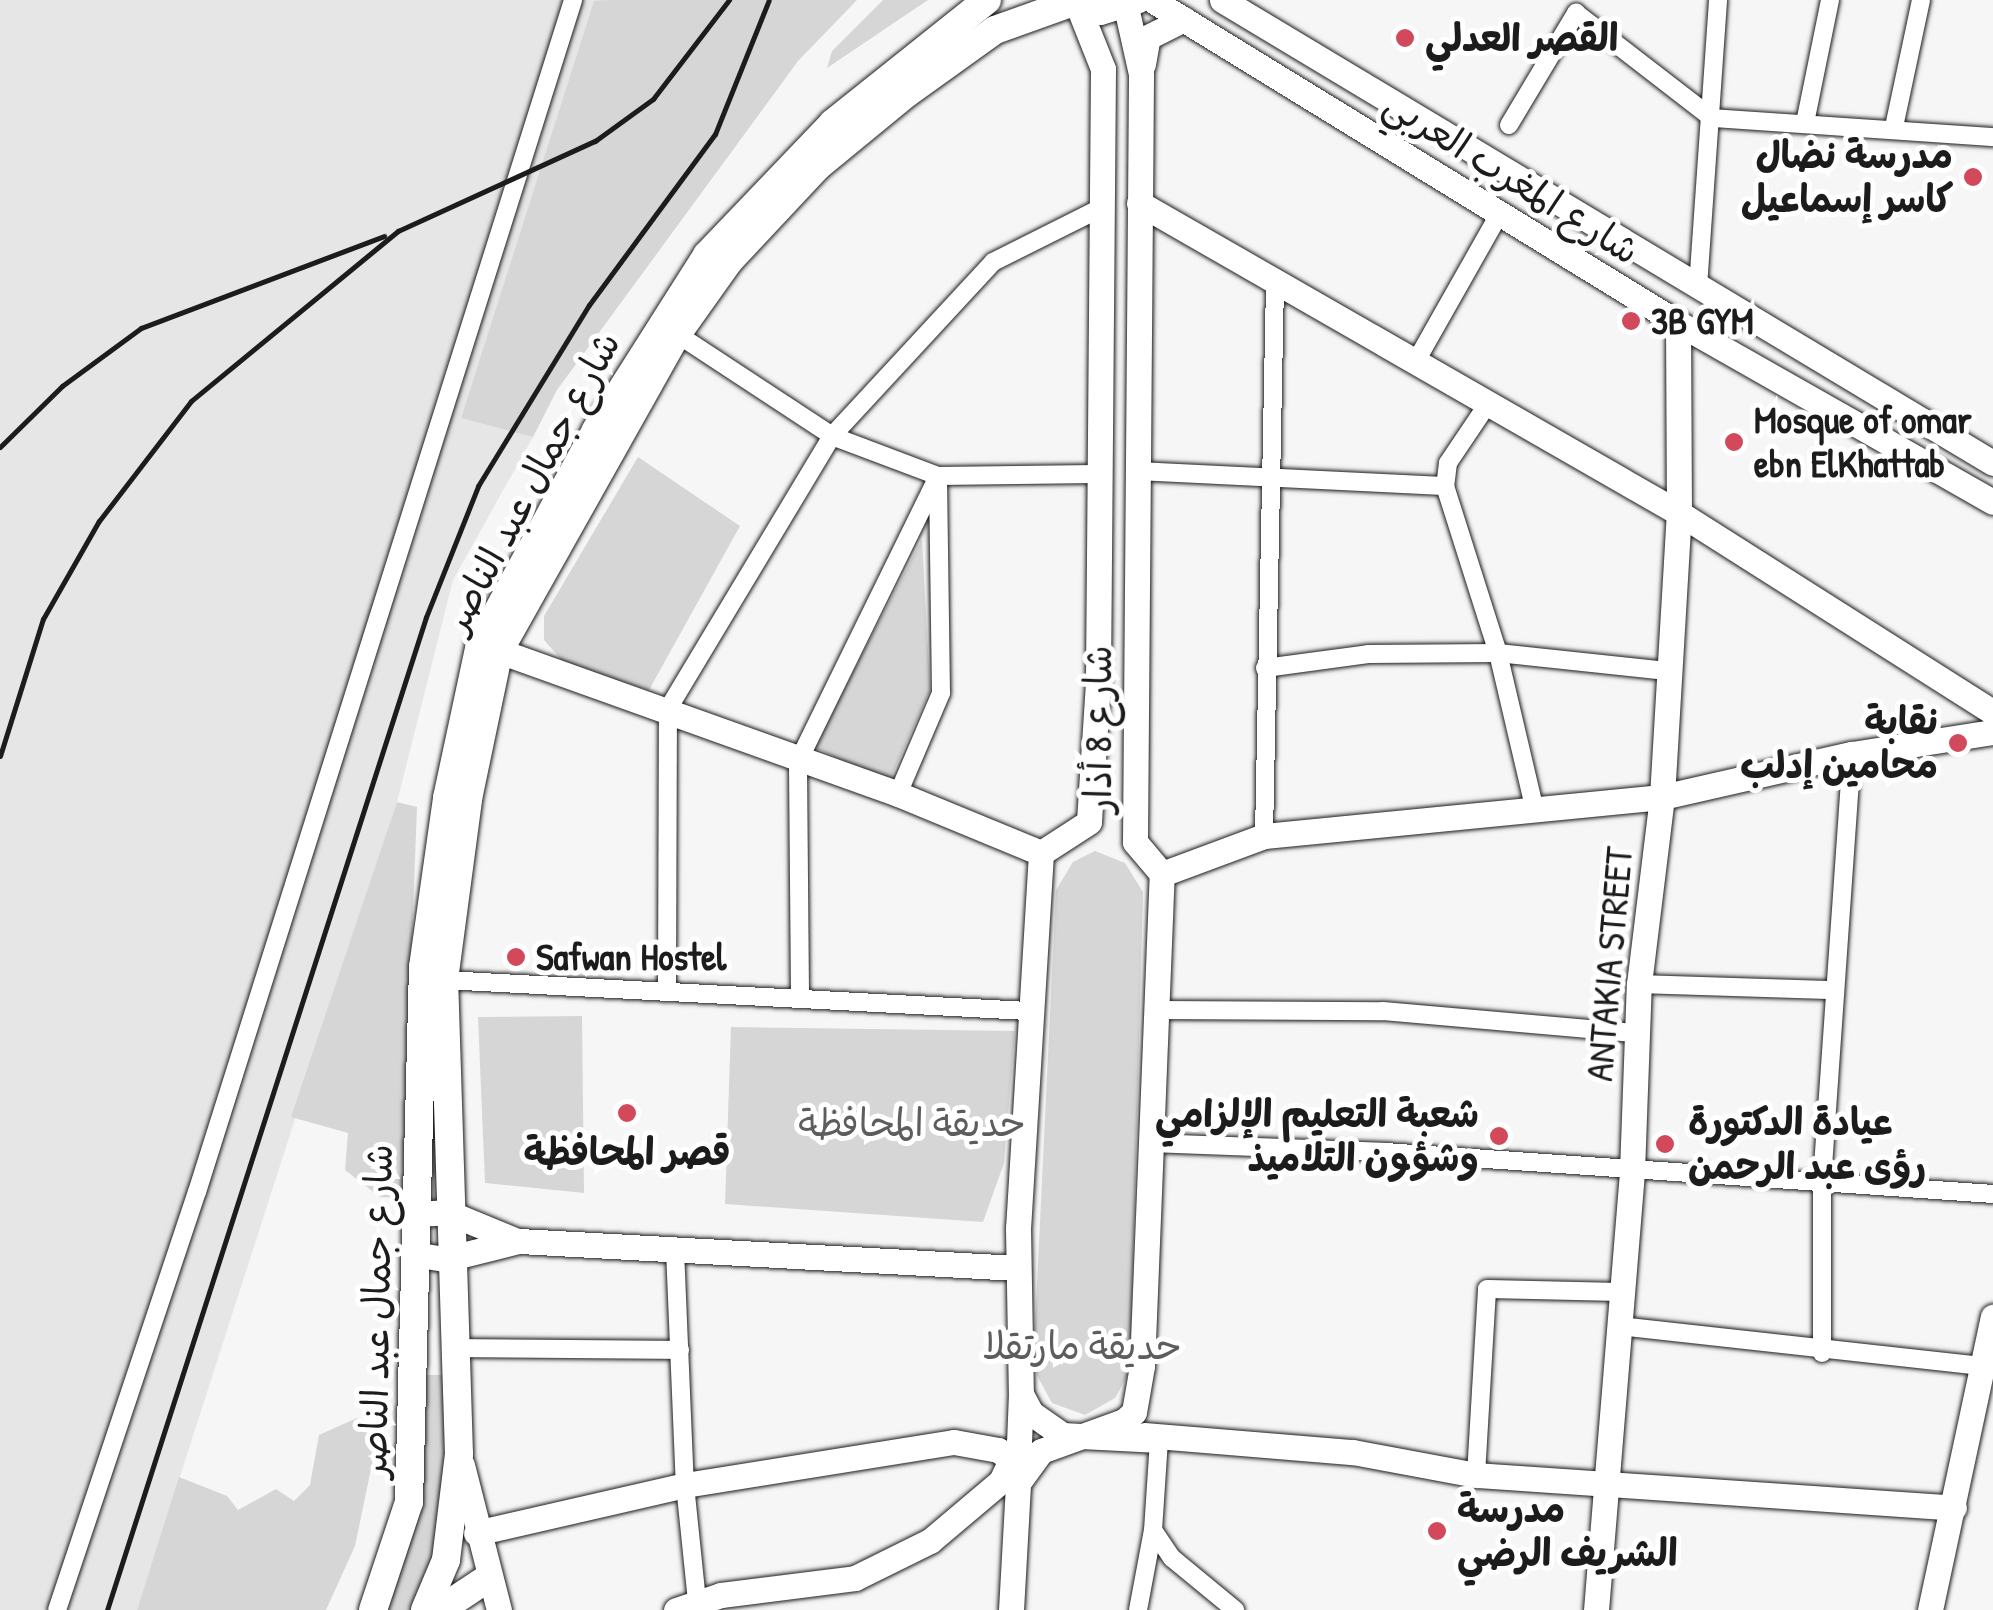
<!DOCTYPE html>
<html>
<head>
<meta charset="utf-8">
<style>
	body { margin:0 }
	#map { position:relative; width:1993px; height:1610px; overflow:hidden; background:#f6f6f6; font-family:"Patrick Hand","Playpen Sans Arabic",sans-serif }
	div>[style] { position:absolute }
	.built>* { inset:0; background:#e6e6e6 }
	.green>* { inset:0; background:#d6d6d6 }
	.roads { filter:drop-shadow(0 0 2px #1c1c1c) drop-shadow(0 0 2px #1c1c1c) }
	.street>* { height:18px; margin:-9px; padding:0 9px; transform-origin:9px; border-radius:9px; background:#fff }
	.secondary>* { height:25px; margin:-12.5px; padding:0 12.5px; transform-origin:12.5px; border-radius:12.5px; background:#fff }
	.primary>* { height:28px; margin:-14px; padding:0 14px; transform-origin:14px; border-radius:14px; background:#fff }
	.rail>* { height:5px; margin:-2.5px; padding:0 2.5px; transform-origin:2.5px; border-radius:2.5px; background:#1c1c1c }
	.dots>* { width:28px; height:28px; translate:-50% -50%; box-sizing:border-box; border:5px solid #fff; border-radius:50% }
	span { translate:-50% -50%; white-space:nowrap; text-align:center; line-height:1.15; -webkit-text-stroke:10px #fff; paint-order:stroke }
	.poi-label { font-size:38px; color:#1c1c1c; font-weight:700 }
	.left { translate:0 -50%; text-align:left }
	.right { translate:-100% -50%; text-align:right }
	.street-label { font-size:38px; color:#1c1c1c }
	.park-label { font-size:38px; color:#5d5d5d }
</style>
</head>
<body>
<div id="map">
	<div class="built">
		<div style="clip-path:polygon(0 0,609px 0,594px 2px,461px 418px,533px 437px,453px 580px,397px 802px,137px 1610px,0 1610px)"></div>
	</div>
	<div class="green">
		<div style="clip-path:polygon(609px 0,857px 0,798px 61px,557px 390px,533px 437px,461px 418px,594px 1px)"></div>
		<div style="clip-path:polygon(883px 0,928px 0,827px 68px,832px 51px)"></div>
		<div style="clip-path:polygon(638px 457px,740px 526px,649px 690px,566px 665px,544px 640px,544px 616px)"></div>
		<div style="clip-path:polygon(922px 539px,930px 690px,889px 782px,814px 747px)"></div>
		<div style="clip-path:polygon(397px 802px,417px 807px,402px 1198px,380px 1197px,345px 1170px,348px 1133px,291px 1117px)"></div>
		<div style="clip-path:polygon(1095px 851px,1125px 863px,1143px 892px,1130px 1371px,1115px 1398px,1085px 1415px,1052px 1403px,1033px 1368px,1056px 890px,1073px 862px)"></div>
		<div style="clip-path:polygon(582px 1016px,584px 1193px,485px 1183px,478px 1017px)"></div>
		<div style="clip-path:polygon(731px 1027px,1015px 1031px,1004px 1163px,983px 1222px,725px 1204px)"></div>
		<div style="clip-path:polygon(425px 1375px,445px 1375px,444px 1516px,434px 1567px,413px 1610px,383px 1610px)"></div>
		<div style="clip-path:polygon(357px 1418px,378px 1435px,355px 1546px,326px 1610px,137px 1610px,179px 1477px,227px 1496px,238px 1510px,276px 1489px,294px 1501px,310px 1485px,319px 1435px)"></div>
	</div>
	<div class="roads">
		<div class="street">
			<div style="left:1805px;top:123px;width:126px;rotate:-78.5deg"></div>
			<div style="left:1509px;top:125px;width:131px;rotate:-59.1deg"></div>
			<div style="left:1576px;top:13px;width:172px;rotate:37.7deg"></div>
			<div style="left:1712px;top:118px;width:282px;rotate:3.9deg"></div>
			<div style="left:1894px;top:127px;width:130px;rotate:-78deg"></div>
			<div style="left:1698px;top:287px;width:288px;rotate:-86deg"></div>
			<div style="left:677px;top:334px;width:186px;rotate:33.3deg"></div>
			<div style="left:832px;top:436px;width:113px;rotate:20.7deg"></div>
			<div style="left:938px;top:476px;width:158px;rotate:-0.7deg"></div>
			<div style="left:1415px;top:363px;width:172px;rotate:-60.5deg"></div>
			<div style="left:1487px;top:405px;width:70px;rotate:123.9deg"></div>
			<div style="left:1448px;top:463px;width:23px;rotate:97deg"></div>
			<div style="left:1445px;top:486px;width:175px;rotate:72.4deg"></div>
			<div style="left:1498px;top:653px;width:158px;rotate:76.8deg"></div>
			<div style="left:1136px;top:471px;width:309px;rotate:2.8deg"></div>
			<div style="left:1265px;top:668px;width:104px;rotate:-7.7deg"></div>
			<div style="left:1368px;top:654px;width:130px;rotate:-0.4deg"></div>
			<div style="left:1498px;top:653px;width:170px;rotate:6.1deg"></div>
			<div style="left:898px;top:794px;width:110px;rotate:-66.9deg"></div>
			<div style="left:941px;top:693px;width:210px;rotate:-90.8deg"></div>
			<div style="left:1264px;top:836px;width:555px;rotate:-88.86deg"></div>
			<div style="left:444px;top:980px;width:585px;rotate:3.04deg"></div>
			<div style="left:1639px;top:984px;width:196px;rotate:1.8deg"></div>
			<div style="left:667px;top:988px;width:279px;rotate:-89.8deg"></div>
			<div style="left:668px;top:709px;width:318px;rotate:-59deg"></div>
			<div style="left:832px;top:436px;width:237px;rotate:-47.2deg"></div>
			<div style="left:993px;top:262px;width:123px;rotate:-26.6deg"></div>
			<div style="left:800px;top:995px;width:233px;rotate:-90.5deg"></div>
			<div style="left:798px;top:762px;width:318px;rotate:-63.9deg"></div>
			<div style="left:1158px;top:1010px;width:225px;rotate:0.3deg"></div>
			<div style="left:1383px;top:1011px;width:255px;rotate:5deg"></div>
			<div style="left:1153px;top:1143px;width:232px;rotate:2.2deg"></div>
			<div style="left:1385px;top:1152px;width:609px;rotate:3.95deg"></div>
			<div style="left:675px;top:1250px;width:235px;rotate:87.6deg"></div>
			<div style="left:685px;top:1485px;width:126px;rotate:84.1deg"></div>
			<div style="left:1619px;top:1326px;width:374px;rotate:6.3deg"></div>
			<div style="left:458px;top:1348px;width:222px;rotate:0.5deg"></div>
			<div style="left:1822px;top:1353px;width:172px;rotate:-90deg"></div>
			<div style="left:1822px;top:1181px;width:428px;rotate:-86deg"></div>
			<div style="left:1159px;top:1440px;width:90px;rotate:93.8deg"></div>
			<div style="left:1153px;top:1530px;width:34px;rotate:56deg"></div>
			<div style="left:1172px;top:1558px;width:82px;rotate:39.5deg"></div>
			<div style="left:1476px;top:1475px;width:186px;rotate:-86.6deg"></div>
			<div style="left:1487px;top:1289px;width:135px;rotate:1.3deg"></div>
			<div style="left:57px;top:1610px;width:441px;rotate:-71.5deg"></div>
			<div style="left:197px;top:1192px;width:1250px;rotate:-72.49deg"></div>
			<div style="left:1138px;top:1610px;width:81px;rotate:-79.4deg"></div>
		</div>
		<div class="secondary">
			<div style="left:1152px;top:0;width:617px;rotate:31.55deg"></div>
			<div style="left:1678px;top:323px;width:362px;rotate:29.6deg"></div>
			<div style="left:1222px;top:0;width:899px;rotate:30.99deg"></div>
			<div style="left:1076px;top:1px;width:73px;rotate:68.3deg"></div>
			<div style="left:1103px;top:69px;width:613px;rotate:90.47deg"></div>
			<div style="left:1098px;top:682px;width:140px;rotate:93.7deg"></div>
			<div style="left:1089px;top:822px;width:57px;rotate:147.1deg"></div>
			<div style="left:1041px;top:853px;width:376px;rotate:93.5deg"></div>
			<div style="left:1018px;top:1228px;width:166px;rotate:89deg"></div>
			<div style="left:1021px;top:1394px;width:21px;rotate:62deg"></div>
			<div style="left:1031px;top:1413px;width:38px;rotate:35deg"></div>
			<div style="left:1062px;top:1435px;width:97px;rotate:3deg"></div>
			<div style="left:1143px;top:64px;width:27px;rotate:-80deg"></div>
			<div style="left:1148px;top:37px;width:40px;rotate:-26.6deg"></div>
			<div style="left:1139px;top:203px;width:623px;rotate:29.86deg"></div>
			<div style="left:1679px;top:513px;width:372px;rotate:32.4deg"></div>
			<div style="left:499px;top:651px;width:424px;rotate:19.7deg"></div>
			<div style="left:898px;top:794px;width:155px;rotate:22.4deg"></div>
			<div style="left:1162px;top:874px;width:109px;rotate:-20.4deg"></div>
			<div style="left:1264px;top:836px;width:400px;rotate:-5.6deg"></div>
			<div style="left:1662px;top:797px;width:195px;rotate:-12.8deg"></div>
			<div style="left:1852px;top:754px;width:143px;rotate:-8.9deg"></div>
			<div style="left:414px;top:1214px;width:33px;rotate:-3deg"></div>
			<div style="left:447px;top:1212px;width:74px;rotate:22.4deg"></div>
			<div style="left:413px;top:1254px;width:33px;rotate:9deg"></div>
			<div style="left:446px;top:1259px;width:75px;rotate:-13.9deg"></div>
			<div style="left:519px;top:1241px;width:500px;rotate:3.1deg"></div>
			<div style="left:1144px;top:1435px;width:210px;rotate:4.7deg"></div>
			<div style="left:1353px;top:1452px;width:125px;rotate:10.6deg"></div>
			<div style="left:1476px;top:1475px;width:479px;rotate:3.9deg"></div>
			<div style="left:462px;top:1465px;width:150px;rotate:75.7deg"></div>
			<div style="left:476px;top:1533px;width:214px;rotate:-12.9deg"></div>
			<div style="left:685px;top:1485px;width:272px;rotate:-9.1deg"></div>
			<div style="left:954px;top:1442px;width:45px;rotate:10.3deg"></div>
			<div style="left:998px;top:1450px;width:17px;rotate:36deg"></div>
			<div style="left:1012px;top:1460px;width:24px;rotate:75deg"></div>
			<div style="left:676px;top:1610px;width:47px;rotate:-18.4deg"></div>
			<div style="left:721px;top:1595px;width:135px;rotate:-7.2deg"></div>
			<div style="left:855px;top:1578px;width:84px;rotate:-26.3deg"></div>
			<div style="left:930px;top:1541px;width:93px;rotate:-40.2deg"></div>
			<div style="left:1001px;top:1481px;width:42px;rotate:-64.7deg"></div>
			<div style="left:1019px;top:1443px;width:49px;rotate:-87.7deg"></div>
			<div style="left:1011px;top:1610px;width:127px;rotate:-86.8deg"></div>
			<div style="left:1018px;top:1483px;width:39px;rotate:-54deg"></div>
			<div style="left:1041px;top:1451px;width:88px;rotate:-19.9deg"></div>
			<div style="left:1124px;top:1421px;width:13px;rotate:-42deg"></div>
			<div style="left:1134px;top:1412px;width:47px;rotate:-80.1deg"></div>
			<div style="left:1142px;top:1366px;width:492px;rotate:-87.7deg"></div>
			<div style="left:1162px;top:874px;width:42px;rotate:-130.2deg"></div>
			<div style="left:1135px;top:842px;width:768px;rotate:-89.55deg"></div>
			<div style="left:1141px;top:74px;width:69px;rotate:-102.6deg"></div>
			<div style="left:1596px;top:1610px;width:440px;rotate:-85.3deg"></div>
			<div style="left:1632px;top:1171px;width:187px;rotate:-87.9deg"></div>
			<div style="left:1639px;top:984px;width:188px;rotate:-83deg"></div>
			<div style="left:1662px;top:797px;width:285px;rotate:-86.6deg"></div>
			<div style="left:1679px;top:513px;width:190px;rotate:-90.3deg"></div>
			<div style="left:1930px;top:1610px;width:300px;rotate:-77.9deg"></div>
		</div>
		<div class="primary">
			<div style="left:1075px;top:0;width:27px;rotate:24deg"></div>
			<div style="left:1100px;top:11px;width:39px;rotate:-17deg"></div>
			<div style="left:373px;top:1610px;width:114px;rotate:-71.6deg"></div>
			<div style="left:409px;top:1502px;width:535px;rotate:-88.5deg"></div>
			<div style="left:423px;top:967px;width:171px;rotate:-81.9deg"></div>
			<div style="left:447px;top:798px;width:157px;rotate:-77.9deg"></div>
			<div style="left:480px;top:644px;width:243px;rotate:-61.5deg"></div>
			<div style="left:596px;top:430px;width:207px;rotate:-57.6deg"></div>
			<div style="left:707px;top:255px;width:182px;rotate:-46.3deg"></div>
			<div style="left:833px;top:123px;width:197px;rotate:-38.6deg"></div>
			<div style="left:425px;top:1610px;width:54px;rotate:-67.2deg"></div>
			<div style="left:446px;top:1560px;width:107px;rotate:-83deg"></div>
			<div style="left:459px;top:1454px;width:474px;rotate:-91.8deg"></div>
			<div style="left:444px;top:980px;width:183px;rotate:-82.4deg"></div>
			<div style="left:468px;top:799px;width:151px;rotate:-78.2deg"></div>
			<div style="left:499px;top:651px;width:364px;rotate:-60.7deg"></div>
			<div style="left:677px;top:334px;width:90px;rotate:-54.5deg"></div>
			<div style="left:729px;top:261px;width:130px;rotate:-46.9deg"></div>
			<div style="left:818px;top:166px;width:115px;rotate:-39.4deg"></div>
			<div style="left:907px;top:93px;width:108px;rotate:-35.6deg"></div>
			<div style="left:995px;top:30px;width:86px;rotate:-19.7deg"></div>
			<div style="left:440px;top:1610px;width:58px;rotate:-33.7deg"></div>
		</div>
	</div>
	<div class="rail">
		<div style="left:0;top:447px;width:87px;rotate:-44.5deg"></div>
		<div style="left:62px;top:386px;width:98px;rotate:-36.3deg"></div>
		<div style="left:141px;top:328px;width:260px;rotate:-20.7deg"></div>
		<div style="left:0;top:756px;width:144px;rotate:-72.6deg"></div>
		<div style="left:43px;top:619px;width:113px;rotate:-60.3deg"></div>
		<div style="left:99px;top:521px;width:151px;rotate:-52.5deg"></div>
		<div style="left:191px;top:401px;width:268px;rotate:-39.4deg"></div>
		<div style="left:398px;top:231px;width:217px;rotate:-24.6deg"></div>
		<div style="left:595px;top:141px;width:72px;rotate:-35.9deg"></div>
		<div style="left:653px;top:99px;width:125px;rotate:-52.5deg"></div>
		<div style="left:107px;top:1610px;width:1043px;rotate:-72.19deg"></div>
		<div style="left:426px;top:617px;width:141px;rotate:-68.3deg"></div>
		<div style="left:478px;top:486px;width:212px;rotate:-58.5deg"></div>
		<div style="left:589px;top:305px;width:212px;rotate:-53.6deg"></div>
		<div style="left:715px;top:134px;width:144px;rotate:-68.1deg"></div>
	</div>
	<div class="dots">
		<div style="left:1405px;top:38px;background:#d1495b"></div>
		<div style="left:1973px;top:177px;background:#d1495b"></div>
		<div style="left:1631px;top:321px;background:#d1495b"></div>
		<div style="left:1734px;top:442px;background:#d1495b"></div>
		<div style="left:1958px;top:743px;background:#d1495b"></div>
		<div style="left:516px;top:957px;background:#d1495b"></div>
		<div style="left:627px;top:1113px;background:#d1495b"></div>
		<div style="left:1499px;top:1136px;background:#d1495b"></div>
		<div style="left:1665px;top:1144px;background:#d1495b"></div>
		<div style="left:1437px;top:1531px;background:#d1495b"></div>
	</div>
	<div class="poi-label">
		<span class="left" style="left:1425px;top:38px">القصر العدلي</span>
		<span class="right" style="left:1953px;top:177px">مدرسة نضال<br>كاسر إسماعيل</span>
		<span class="left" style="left:1651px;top:321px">3B GYM</span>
		<span class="left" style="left:1754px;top:442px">Mosque of omar<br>ebn ElKhattab</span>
		<span class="right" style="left:1938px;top:743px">نقابة<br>محامين إدلب</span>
		<span class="left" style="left:536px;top:957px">Safwan Hostel</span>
		<span class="right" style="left:1479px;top:1136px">شعبة التعليم الإلزامي<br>وشؤون التلاميذ</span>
		<span class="left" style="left:1688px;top:1144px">عيادة الدكتورة<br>رؤى عبد الرحمن</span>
		<span style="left:627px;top:1152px">قصر المحافظة</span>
		<span class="left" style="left:1457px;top:1531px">مدرسة<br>الشريف الرضي</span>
	</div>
	<div class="street-label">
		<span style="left:1512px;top:177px;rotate:32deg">شارع المغرب العربي</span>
		<span style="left:531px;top:482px;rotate:-62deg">شارع جمال عبد الناصر</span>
		<span style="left:1098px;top:729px;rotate:-90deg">شارع 8 أذار</span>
		<span style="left:1609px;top:964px;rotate:-85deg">ANTAKIA STREET</span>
		<span style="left:376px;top:1311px;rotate:-89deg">شارع جمال عبد الناصر</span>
	</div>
	<div class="park-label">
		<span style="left:912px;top:1123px">حديقة المحافظة</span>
		<span style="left:1082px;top:1346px">حديقة مارتقلا</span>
	</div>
</div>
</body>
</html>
